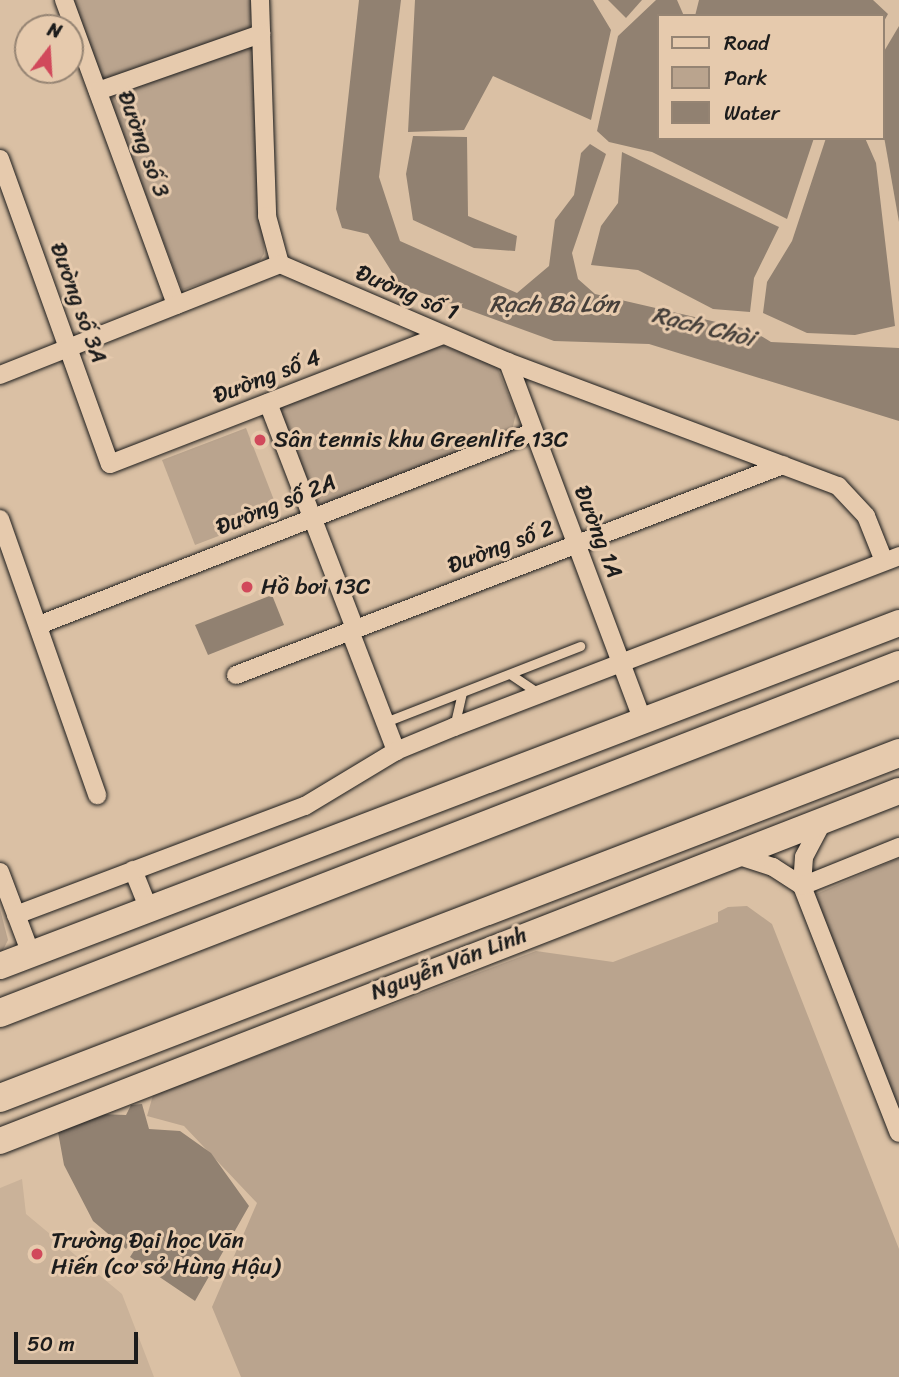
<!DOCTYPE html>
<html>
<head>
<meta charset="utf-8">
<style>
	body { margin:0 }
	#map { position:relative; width:899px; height:1377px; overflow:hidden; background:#dac0a4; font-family:Sriracha,sans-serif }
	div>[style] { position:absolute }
	.built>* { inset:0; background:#cab299 }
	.green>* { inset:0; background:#baa48e }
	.water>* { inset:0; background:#918171 }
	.roads { filter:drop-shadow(0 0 2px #1c1c1c) drop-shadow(0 0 2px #1c1c1c) }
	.service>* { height:9px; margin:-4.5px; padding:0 4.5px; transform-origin:4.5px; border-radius:4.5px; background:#e6caad }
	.minor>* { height:18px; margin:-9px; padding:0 9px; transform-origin:9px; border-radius:9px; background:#e6caad }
	.primary>* { height:26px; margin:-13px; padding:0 13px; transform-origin:13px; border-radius:13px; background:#e6caad }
	.trunk>* { height:28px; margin:-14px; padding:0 14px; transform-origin:14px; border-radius:14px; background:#e6caad }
	.dots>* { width:19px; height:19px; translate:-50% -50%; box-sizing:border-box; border:4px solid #e6caad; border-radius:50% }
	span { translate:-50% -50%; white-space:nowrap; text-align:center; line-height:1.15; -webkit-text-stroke:6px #e6caad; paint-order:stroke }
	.street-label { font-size:23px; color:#1c1c1c }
	.poi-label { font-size:23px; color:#1c1c1c }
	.left { translate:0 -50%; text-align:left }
	.water-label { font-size:24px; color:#453f3a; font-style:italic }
	.legend { position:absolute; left:657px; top:14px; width:228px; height:126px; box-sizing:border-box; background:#e6caad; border:2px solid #958473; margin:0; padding:9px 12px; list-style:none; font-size:21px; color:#1c1c1c }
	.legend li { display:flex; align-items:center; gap:14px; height:35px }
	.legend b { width:35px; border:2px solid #958473 }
	.north { position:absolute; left:14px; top:14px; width:70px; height:70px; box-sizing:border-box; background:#e6caad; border:2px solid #958473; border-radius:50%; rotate:17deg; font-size:19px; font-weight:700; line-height:28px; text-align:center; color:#1c1c1c }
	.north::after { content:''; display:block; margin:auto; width:24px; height:32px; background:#d1495b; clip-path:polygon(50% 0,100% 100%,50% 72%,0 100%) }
	.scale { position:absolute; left:14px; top:1332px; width:124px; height:32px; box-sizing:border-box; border:4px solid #1c1c1c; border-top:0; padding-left:9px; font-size:21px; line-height:24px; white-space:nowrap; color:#1c1c1c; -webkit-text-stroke:5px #e6caad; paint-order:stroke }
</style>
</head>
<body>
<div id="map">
	<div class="built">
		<div style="clip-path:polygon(22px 1179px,26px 1214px,122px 1294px,154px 1377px,0 1377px,0 1188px)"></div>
	</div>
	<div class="green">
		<div style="clip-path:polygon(69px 0,255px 0,249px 30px,107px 81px,99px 77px)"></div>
		<div style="clip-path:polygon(250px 45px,258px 53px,264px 254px,257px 265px,182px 290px,110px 101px,114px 93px)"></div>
		<div style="clip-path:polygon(443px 345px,497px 367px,516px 413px,512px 431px,323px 506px,315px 502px,280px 413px,284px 405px)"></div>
		<div style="clip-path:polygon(246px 428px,279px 513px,195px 545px,162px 460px)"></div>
		<div style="clip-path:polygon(899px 858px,899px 1120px,814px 895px)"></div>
		<div style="clip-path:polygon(747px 906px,772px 924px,899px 1249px,899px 1377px,241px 1377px,212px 1307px,257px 1203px,184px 1126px,147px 1116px,153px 1095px,536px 951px,613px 962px,718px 922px,718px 912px,728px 907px)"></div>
		<div style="clip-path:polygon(0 909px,8px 940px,0 956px)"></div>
	</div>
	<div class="water">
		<div style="clip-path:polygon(359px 0,401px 0,379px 177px,400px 241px,517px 293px,549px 266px,555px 220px,574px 195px,581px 153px,590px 144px,606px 154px,572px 253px,578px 279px,595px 294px,751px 330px,771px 342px,899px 348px,899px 421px,649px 344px,554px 341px,400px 285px,368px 234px,342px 228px,336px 209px)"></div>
		<div style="clip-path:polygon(415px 0,593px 0,611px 30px,591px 120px,493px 76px,464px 130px,408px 132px)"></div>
		<div style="clip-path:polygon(608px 0,642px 0,626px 18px)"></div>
		<div style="clip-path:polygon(656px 0,677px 0,684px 16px,659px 16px,659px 138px,814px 138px,787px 219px,652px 152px,609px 142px,597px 131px,618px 36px)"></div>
		<div style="clip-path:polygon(699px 0,873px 0,888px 14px,883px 23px,883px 16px,695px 16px)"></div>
		<div style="clip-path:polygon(899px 26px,899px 222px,883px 131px,883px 53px)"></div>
		<div style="clip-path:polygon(413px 136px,467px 137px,468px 216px,517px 236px,515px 251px,474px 248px,413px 220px,406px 174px)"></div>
		<div style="clip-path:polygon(826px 138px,865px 138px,876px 163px,895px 326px,855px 335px,807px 333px,763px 313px,767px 282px,792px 241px)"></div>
		<div style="clip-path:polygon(622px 152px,779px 227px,754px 278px,750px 312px,713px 309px,638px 270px,591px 265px,601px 226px,618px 203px)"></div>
		<div style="clip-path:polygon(272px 595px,284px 625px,208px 655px,195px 625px)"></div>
		<div style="clip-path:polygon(142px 1104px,149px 1129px,180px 1131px,211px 1153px,249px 1206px,195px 1301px,130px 1257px,137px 1246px,131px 1242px,126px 1249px,93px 1221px,64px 1165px,58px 1132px,101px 1114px,126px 1115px,131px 1105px)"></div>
	</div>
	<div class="roads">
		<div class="service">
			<div style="left:510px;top:674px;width:34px;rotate:34deg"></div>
			<div style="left:393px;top:719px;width:201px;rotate:-21.3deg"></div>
			<div style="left:454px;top:727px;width:35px;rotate:-77deg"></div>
		</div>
		<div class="minor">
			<div style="left:64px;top:0;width:325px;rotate:69.8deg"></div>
			<div style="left:260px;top:0;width:216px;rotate:88.1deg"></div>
			<div style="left:267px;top:216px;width:50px;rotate:74.8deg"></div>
			<div style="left:98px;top:91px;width:173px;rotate:-19.3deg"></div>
			<div style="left:0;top:159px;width:324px;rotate:70.2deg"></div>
			<div style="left:110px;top:464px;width:356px;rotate:-21.2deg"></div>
			<div style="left:280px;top:264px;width:248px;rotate:23.3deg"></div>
			<div style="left:508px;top:362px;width:353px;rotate:20.6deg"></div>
			<div style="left:838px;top:486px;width:41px;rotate:47deg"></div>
			<div style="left:866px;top:516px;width:48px;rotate:68.2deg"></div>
			<div style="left:508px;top:362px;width:384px;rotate:69.4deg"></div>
			<div style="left:0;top:375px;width:301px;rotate:-21.6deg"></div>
			<div style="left:268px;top:403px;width:242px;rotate:68.9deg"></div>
			<div style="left:0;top:519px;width:293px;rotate:70.6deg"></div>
			<div style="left:39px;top:625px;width:530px;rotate:-21.34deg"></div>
			<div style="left:350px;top:631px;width:129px;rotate:69deg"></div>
			<div style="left:236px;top:675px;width:586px;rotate:-21deg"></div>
			<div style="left:824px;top:819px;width:43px;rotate:117.8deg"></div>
			<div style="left:804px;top:857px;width:29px;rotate:94deg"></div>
			<div style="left:802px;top:886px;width:265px;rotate:68.6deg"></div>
			<div style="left:733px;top:854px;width:42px;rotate:18deg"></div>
			<div style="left:773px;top:867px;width:35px;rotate:33deg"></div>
			<div style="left:133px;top:870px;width:40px;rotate:68deg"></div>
			<div style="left:0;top:872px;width:88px;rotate:69.3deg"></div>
			<div style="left:802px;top:886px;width:105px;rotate:-21.9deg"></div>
			<div style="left:16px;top:915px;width:309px;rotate:-20.7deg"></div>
			<div style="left:305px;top:806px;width:106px;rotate:-31.1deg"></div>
			<div style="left:396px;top:751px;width:63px;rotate:-22.5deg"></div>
			<div style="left:454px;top:727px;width:477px;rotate:-21deg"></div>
		</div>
		<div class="primary">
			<div style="left:0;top:966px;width:962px;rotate:-20.88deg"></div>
			<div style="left:0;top:1141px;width:965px;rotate:-21.27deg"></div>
		</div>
		<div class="trunk">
			<div style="left:0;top:1013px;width:964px;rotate:-21.16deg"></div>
			<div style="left:0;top:1098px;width:963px;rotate:-20.99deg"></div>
		</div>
	</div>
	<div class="dots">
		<div style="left:260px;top:440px;background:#d1495b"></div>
		<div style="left:247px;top:587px;background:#d1495b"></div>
		<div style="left:37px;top:1254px;background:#d1495b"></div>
	</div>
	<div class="street-label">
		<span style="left:143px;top:144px;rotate:70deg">Đường số 3</span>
		<span style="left:407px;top:293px;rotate:23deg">Đường số 1</span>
		<span style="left:78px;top:303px;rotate:70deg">Đường số 3A</span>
		<span style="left:267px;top:377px;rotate:-21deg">Đường số 4</span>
		<span style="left:276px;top:505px;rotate:-22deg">Đường số 2A</span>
		<span style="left:598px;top:532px;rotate:69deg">Đường 1A</span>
		<span style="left:501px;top:547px;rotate:-21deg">Đường số 2</span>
		<span style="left:449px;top:964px;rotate:-21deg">Nguyễn Văn Linh</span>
	</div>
	<div class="poi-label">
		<span class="left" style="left:274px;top:440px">Sân tennis khu Greenlife 13C</span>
		<span class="left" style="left:261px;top:587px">Hồ bơi 13C</span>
		<span class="left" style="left:51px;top:1254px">Trường Đại học Văn<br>Hiến (cơ sở Hùng Hậu)</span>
	</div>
	<div class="water-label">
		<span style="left:554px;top:305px">Rạch Bà Lớn</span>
		<span style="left:703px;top:327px;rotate:14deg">Rạch Chòi</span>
	</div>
	<ul class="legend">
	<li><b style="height:9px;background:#e6caad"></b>Road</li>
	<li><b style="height:19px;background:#baa48e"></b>Park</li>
	<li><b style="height:19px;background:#918171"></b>Water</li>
	</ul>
	<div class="north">N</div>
	<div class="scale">50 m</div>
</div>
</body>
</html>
